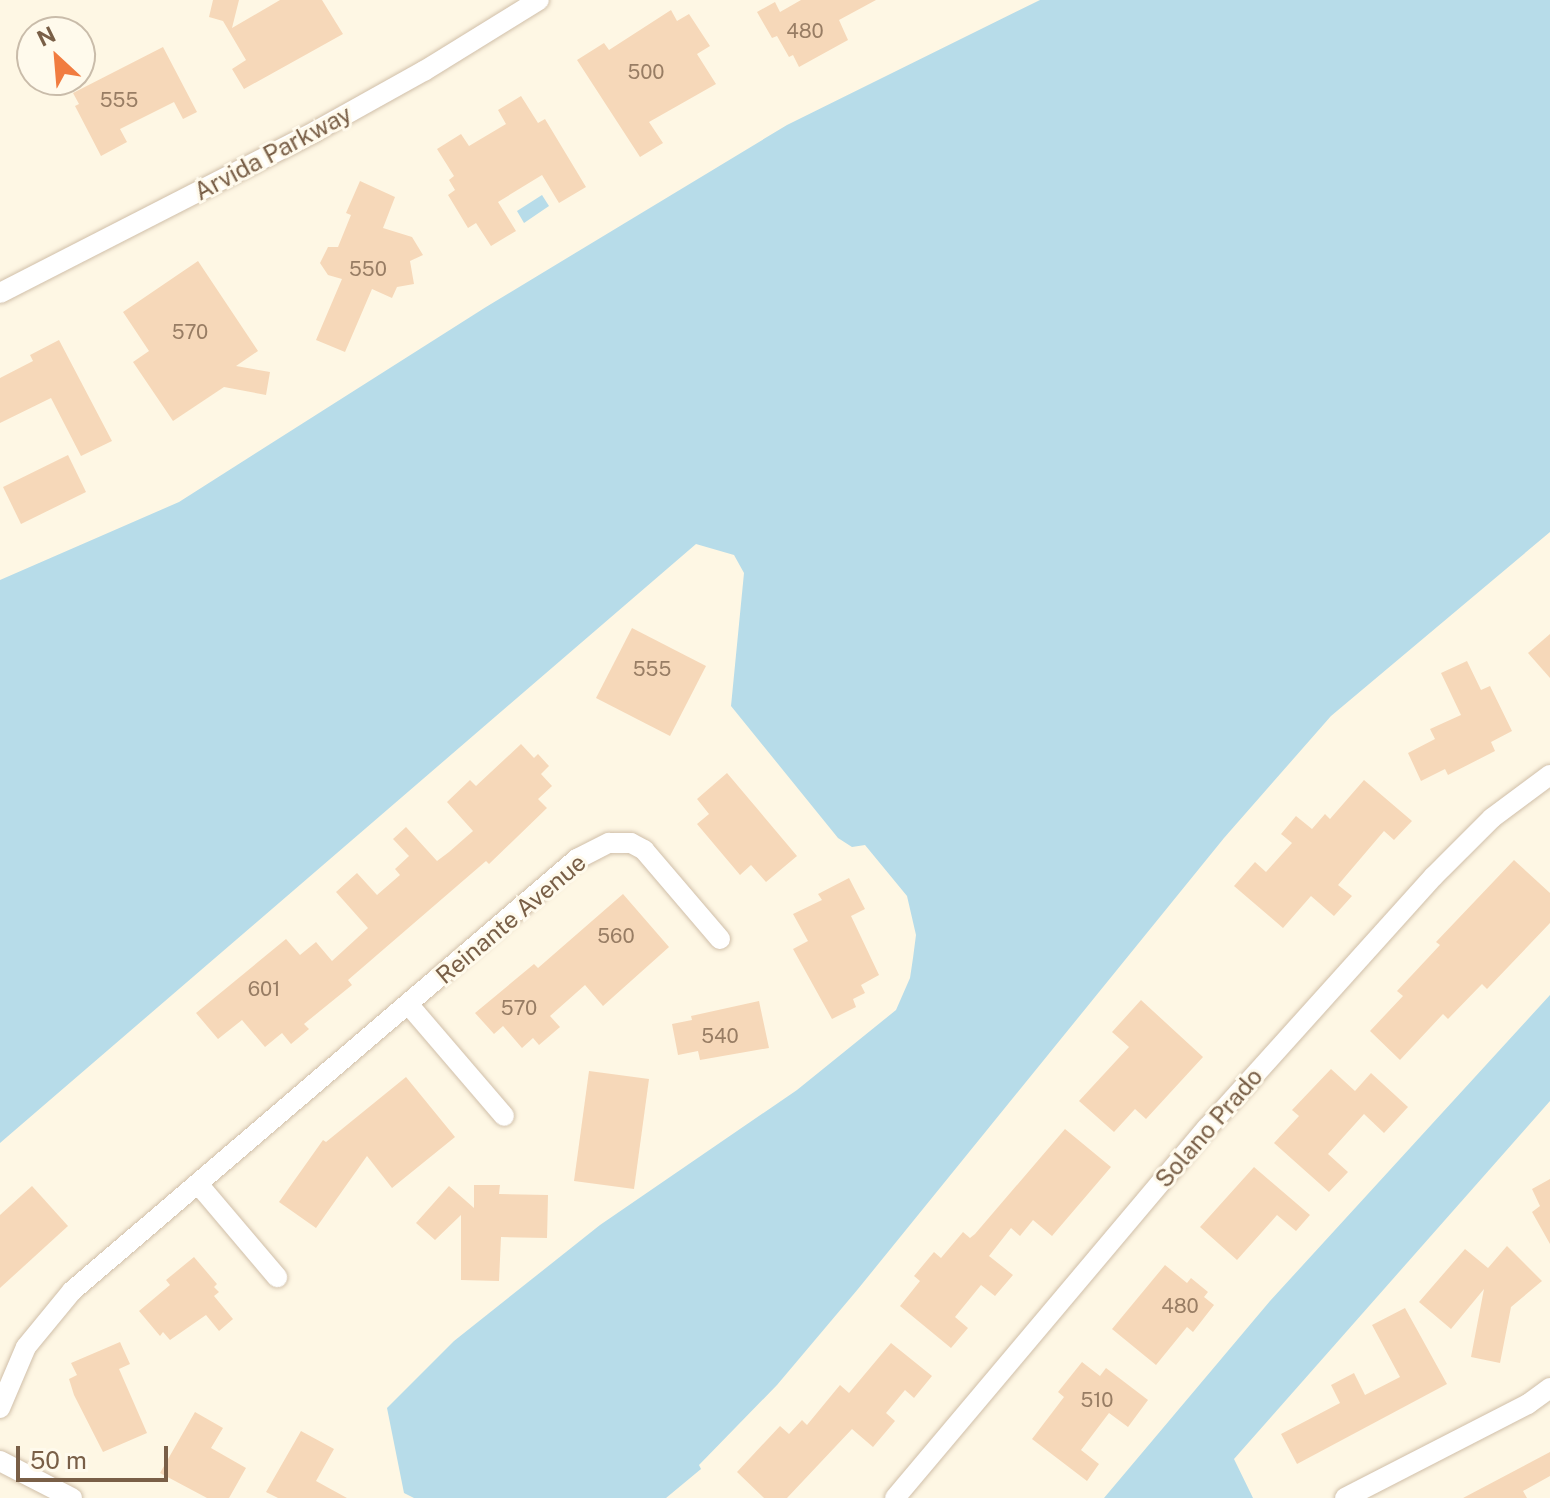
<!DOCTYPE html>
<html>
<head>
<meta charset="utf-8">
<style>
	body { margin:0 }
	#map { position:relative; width:1550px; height:1498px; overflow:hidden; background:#fef7e4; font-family:"Public Sans",sans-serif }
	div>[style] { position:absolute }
	.water>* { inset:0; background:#b7dce9 }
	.building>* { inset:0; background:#f6d8b9 }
	.roads { filter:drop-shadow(0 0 2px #d0bfa9) drop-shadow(0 0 2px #d0bfa9) }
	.street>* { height:20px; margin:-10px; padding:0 10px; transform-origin:10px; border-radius:10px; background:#fff }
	span { translate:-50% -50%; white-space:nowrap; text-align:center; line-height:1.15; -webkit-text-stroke:6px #fffaec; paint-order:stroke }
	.number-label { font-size:20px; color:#987d64 }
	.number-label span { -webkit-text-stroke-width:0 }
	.street-label { font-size:24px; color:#795f47 }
	.north { position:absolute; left:16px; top:16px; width:80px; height:80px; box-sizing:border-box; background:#fffaec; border:2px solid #c9bcaa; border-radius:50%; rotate:334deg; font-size:22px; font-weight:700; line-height:32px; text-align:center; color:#795f47 }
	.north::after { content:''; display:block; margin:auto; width:28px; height:36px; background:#f17c40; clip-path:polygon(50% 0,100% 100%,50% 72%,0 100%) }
	.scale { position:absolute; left:16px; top:1446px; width:152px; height:36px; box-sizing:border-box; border:4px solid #795f47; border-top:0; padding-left:10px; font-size:24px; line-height:28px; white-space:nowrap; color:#795f47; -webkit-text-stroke:6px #fffaec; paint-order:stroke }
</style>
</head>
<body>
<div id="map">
	<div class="water">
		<div style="clip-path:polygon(1040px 0,1550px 0,1550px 532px,1331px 716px,1224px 838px,858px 1289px,777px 1385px,699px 1465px,701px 1469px,666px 1498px,414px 1498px,404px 1493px,387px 1408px,454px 1341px,600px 1225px,797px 1090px,896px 1010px,910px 978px,913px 958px,916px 935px,907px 896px,865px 845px,852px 847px,838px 838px,731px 706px,744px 573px,734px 555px,696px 544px,0 1143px,0 580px,179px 502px,486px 307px,787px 125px)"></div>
		<div style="clip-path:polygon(542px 195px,549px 206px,524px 223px,517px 211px)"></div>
		<div style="clip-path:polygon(1550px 995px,1550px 1101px,1234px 1459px,1253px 1498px,1104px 1498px,1270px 1301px)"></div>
	</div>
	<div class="building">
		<div style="clip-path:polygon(213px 0,239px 0,232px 28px,280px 0,322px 0,343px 34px,244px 89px,232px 69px,246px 60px,223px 21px,209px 17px)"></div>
		<div style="clip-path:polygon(801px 0,876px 0,839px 20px,848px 40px,799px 67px,793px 55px,789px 57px,777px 36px,772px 38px,757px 12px,775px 2px,780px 12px)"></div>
		<div style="clip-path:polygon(671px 10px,677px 21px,689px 14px,710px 46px,697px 54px,716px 84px,649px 122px,663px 143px,640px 157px,577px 60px,604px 43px,609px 50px)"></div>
		<div style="clip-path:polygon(163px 47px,197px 112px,183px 119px,174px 102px,120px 129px,127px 142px,101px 156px,75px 106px,79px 104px,73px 93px)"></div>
		<div style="clip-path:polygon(521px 96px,538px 123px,545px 119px,586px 187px,559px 203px,542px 175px,498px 202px,516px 231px,491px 246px,476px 223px,468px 228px,448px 195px,455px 190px,449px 180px,454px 176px,437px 149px,461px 134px,469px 146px,506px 124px,498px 110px)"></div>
		<div style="clip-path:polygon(360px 181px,395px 197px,383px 228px,412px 237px,423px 255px,410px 261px,414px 284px,397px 287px,392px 298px,372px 289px,345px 352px,316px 340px,342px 279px,328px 275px,320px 263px,328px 247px,338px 247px,351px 215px,346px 213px)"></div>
		<div style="clip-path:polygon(198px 261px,258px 351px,236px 366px,270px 372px,266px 395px,224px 387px,173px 421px,133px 362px,149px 351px,123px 312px)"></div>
		<div style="clip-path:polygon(59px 340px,112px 441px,81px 456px,51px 398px,0 423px,0 378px,33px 361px,30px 355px)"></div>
		<div style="clip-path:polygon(68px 455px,86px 492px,21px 524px,3px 487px)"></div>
		<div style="clip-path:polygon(632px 628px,706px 666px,670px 736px,596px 698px)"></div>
		<div style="clip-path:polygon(1550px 634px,1550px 678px,1528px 653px)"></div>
		<div style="clip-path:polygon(1467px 661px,1481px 690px,1490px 686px,1512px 731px,1491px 742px,1495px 751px,1448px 775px,1445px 769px,1421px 781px,1408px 753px,1435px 739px,1430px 729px,1461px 715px,1441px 673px)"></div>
		<div style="clip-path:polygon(521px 744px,534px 758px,538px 754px,549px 766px,541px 774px,552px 786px,538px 799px,547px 808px,489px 864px,486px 861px,348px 980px,352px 985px,304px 1024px,309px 1029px,291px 1044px,282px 1033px,265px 1047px,242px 1020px,218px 1039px,196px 1013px,286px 939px,300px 955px,316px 942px,332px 961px,368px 928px,336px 892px,357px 873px,377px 895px,400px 875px,395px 869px,409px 856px,393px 839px,406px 827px,437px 861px,449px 852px,473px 831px,447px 802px,470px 780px,476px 786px)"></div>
		<div style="clip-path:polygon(727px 773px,797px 856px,766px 882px,751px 865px,740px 875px,697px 824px,709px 814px,697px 799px)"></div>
		<div style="clip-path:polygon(1364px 780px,1412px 821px,1394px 840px,1384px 831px,1338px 885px,1352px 896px,1334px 916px,1311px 896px,1283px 928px,1234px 886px,1255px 862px,1266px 872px,1292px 843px,1281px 834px,1296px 816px,1312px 829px,1325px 814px,1330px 819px)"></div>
		<div style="clip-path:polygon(1514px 860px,1550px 893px,1550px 923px,1487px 989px,1482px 984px,1448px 1019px,1443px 1014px,1400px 1060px,1370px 1031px,1403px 996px,1397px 991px,1440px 945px,1436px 942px)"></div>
		<div style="clip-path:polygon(849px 878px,865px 909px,851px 916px,879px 975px,861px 985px,865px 993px,853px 999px,856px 1007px,832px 1019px,793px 949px,808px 941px,793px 914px,822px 900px,818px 894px)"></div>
		<div style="clip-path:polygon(623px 894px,669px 947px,603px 1006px,585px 985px,550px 1016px,560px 1027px,539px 1045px,533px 1038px,522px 1048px,503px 1026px,494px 1034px,475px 1013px,534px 964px,538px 968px)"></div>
		<div style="clip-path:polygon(1141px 1000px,1203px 1057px,1146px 1119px,1135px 1109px,1114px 1132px,1079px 1101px,1129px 1047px,1112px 1032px)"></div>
		<div style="clip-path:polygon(759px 1001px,769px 1048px,700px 1060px,698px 1051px,678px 1055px,672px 1024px,692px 1020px,691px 1016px)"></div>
		<div style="clip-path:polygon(1331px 1069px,1355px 1091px,1371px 1073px,1408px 1107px,1384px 1133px,1364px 1114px,1328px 1154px,1348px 1172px,1329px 1192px,1274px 1143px,1299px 1116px,1292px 1110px)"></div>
		<div style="clip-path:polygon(589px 1071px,649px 1079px,634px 1189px,574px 1181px)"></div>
		<div style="clip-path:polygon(406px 1077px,455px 1137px,392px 1188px,367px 1156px,316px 1228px,279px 1202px,323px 1140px,326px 1142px)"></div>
		<div style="clip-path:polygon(1065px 1129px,1111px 1167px,1052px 1236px,1033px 1220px,1020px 1236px,1011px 1228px,989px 1256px,1013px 1275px,995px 1296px,981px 1285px,955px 1317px,968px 1328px,951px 1348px,900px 1306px,920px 1281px,914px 1276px,934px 1252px,941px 1258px,963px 1232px,970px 1238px,975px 1234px)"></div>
		<div style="clip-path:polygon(1254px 1167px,1310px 1215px,1296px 1231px,1277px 1215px,1237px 1260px,1200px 1227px)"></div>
		<div style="clip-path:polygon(1550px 1179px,1550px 1244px,1532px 1212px,1540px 1206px,1532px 1189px)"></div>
		<div style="clip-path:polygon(474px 1185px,500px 1185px,499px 1194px,548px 1195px,547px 1238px,501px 1237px,499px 1281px,461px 1280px,461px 1215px,435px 1240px,416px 1223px,449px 1186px,474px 1208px)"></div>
		<div style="clip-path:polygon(32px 1186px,68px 1226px,0 1288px,0 1215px)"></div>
		<div style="clip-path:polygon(1507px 1246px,1542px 1281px,1511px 1307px,1500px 1363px,1471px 1357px,1484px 1289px,1451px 1329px,1419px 1302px,1465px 1249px,1488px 1268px)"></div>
		<div style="clip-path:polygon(194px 1257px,217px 1284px,214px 1287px,219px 1292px,214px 1296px,233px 1319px,219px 1331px,206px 1315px,170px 1340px,163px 1332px,160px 1336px,139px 1311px,170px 1285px,166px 1280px)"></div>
		<div style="clip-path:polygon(1165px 1265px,1187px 1283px,1191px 1278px,1208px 1292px,1204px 1297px,1214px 1305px,1193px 1332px,1187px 1327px,1156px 1365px,1112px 1329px)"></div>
		<div style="clip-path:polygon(1405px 1308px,1447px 1384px,1297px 1464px,1281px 1434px,1340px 1403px,1331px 1385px,1354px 1373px,1365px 1395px,1400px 1377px,1372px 1325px)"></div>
		<div style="clip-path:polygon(120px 1342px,130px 1364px,119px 1369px,147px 1433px,103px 1452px,74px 1395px,69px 1379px,77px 1375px,71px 1363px)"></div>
		<div style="clip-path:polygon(891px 1343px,932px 1376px,914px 1398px,905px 1390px,886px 1413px,895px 1421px,873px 1447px,852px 1429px,787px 1498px,764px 1498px,737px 1472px,780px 1426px,789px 1434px,802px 1420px,807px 1425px,840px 1385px,849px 1393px)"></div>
		<div style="clip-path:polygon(1082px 1362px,1100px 1376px,1106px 1368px,1148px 1400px,1128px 1427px,1109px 1413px,1081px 1450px,1099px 1464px,1087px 1481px,1032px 1439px,1064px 1397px,1058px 1392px)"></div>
		<div style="clip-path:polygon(195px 1412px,223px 1428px,211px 1448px,246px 1468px,229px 1498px,207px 1498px,160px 1473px)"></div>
		<div style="clip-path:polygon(301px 1431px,334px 1449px,316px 1481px,347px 1498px,278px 1498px,266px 1492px)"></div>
		<div style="clip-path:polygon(1550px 1452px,1550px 1476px,1523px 1491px,1527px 1498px,1463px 1498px)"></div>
	</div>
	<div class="roads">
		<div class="street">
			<div style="left:0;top:293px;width:355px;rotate:-27.1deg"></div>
			<div style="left:316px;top:131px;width:124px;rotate:-29.1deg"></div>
			<div style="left:424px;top:71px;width:135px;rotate:-31.7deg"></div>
			<div style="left:409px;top:1005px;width:146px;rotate:49.4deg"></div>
			<div style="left:199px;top:1185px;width:121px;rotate:49.7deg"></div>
			<div style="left:0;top:1408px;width:66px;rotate:-66.9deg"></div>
			<div style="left:26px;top:1347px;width:72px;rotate:-50.6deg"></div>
			<div style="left:72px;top:1291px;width:665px;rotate:-40.55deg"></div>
			<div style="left:577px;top:859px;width:36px;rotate:-27deg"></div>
			<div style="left:609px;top:843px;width:22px"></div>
			<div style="left:631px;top:843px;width:15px;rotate:28deg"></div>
			<div style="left:644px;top:850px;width:117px;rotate:49.5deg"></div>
			<div style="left:0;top:1461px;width:81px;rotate:27.2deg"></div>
			<div style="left:895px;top:1498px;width:484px;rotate:-49.9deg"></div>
			<div style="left:1207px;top:1128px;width:338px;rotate:-48deg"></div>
			<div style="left:1433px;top:877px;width:83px;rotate:-45deg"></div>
			<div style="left:1492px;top:818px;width:72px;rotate:-36.6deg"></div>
			<div style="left:1345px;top:1498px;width:206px;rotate:-27.2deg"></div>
			<div style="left:1528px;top:1404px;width:27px;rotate:-36deg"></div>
		</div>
	</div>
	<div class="number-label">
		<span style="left:805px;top:31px">480</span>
		<span style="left:646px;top:72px">500</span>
		<span style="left:119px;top:100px">555</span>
		<span style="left:368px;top:269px">550</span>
		<span style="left:190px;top:332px">570</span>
		<span style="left:652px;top:669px">555</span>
		<span style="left:616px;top:936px">560</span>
		<span style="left:264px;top:989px">601</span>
		<span style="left:519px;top:1008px">570</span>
		<span style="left:720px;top:1036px">540</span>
		<span style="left:1180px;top:1306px">480</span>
		<span style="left:1097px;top:1400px">510</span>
	</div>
	<div class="street-label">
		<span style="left:273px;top:153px;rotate:-28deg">Arvida Parkway</span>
		<span style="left:511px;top:919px;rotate:-40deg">Reinante Avenue</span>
		<span style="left:1209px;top:1128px;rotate:-49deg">Solano Prado</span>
	</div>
	<div class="north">N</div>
	<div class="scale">50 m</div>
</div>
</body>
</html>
